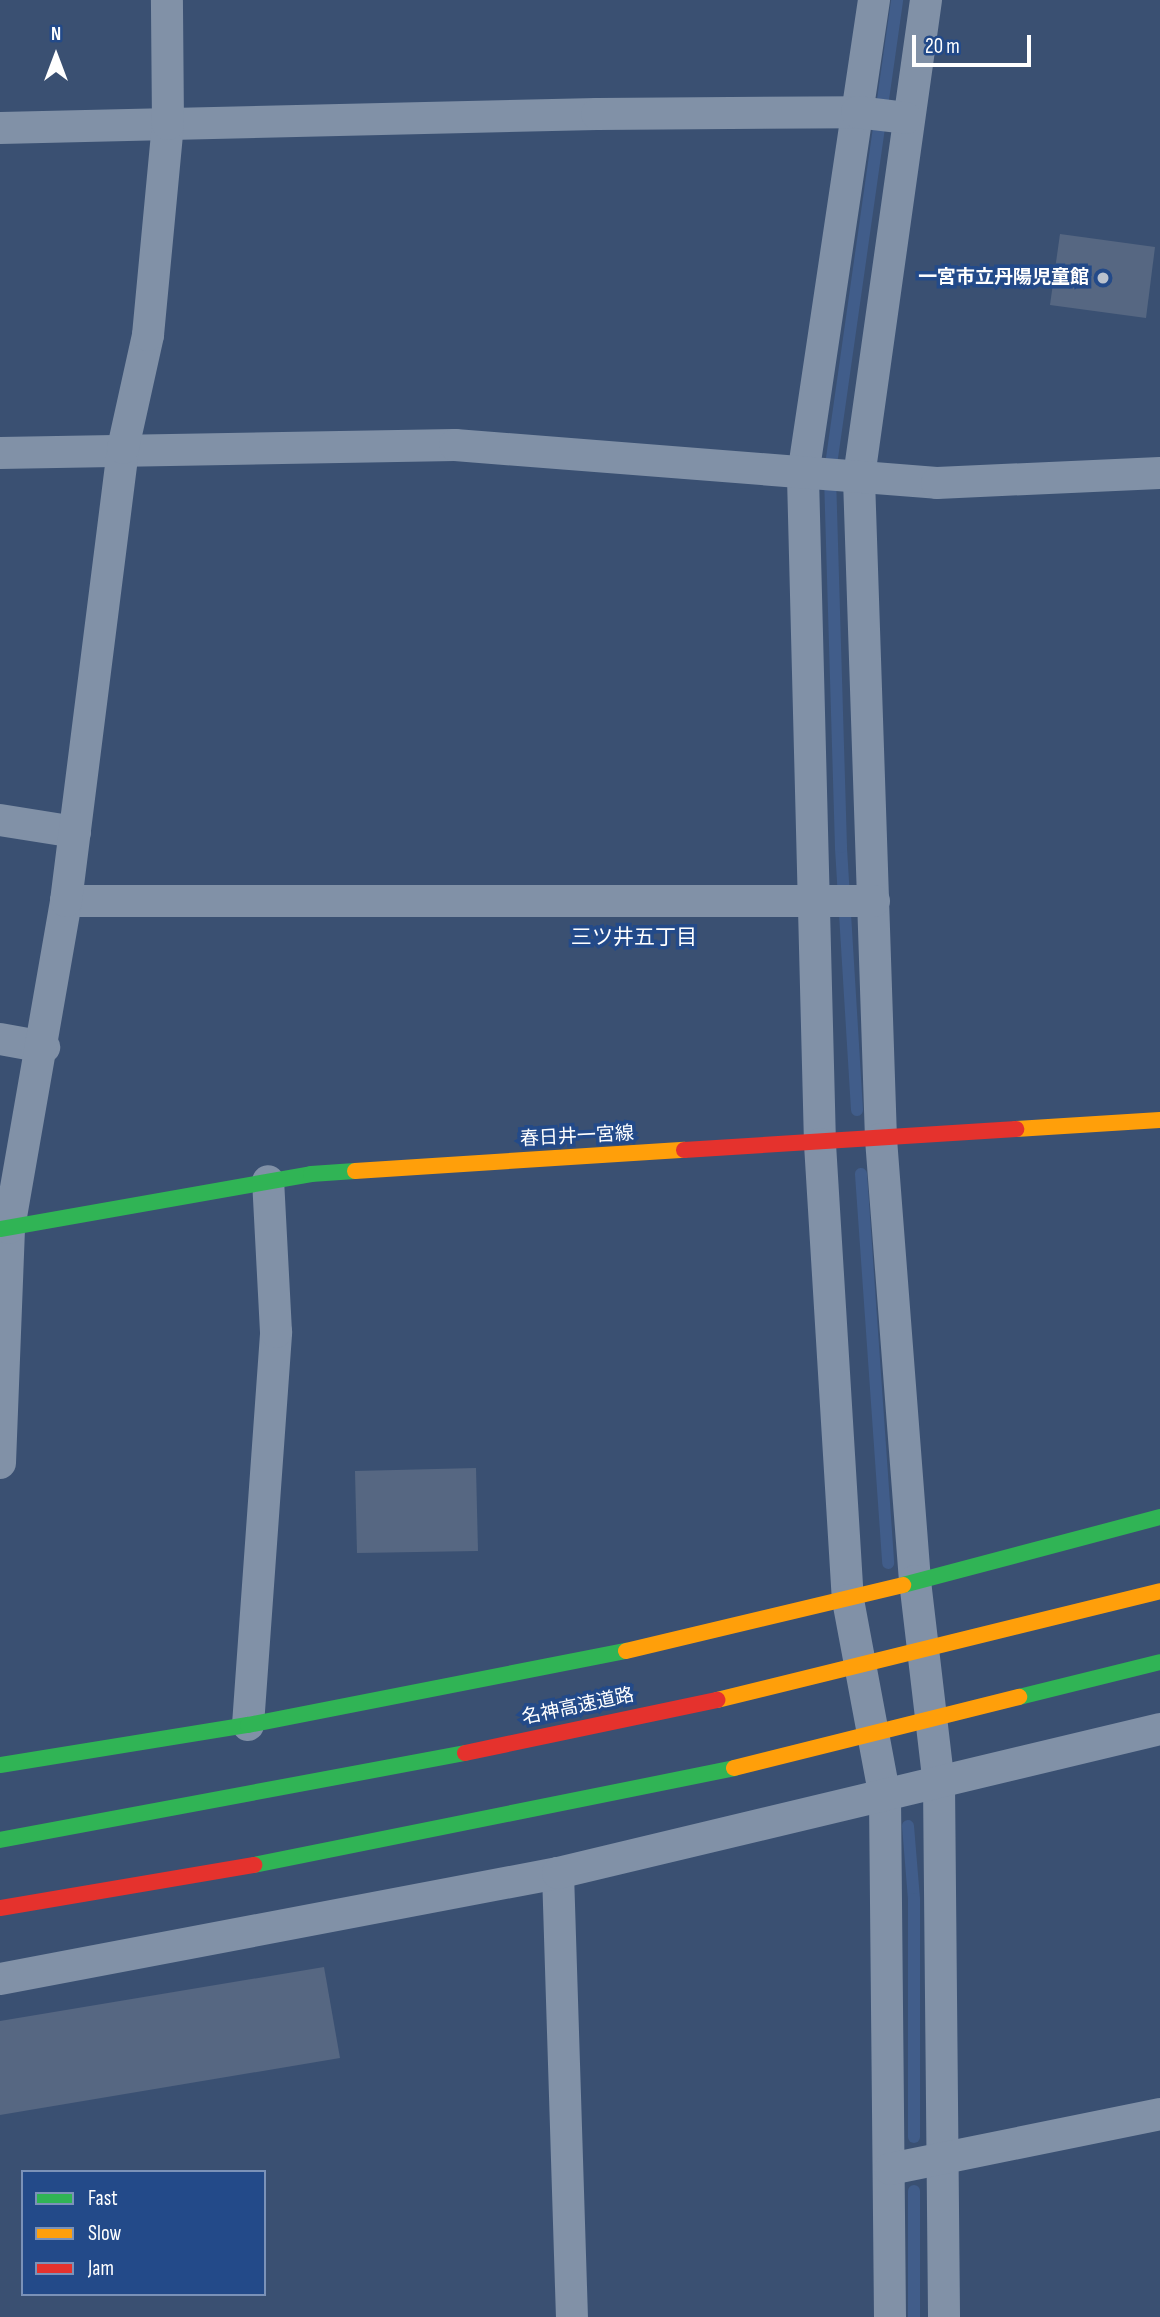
<!DOCTYPE html>
<html>
<head>
<meta charset="utf-8">
<style>
	body { margin:0 }
	#map { position:relative; width:1160px; height:2317px; overflow:hidden; background:#3a5072; font-family:"Sofia Sans Condensed","Noto Sans JP",sans-serif }
	div>[style] { position:absolute }
	.stream>* { height:12px; margin:-6px; padding:0 6px; transform-origin:6px; border-radius:6px; background:#415d8a }
	.building>* { inset:0; background:#566782 }
	.street>* { height:32px; margin:-16px; padding:0 16px; transform-origin:16px; border-radius:16px; background:#8191a7 }
	.fast>* { height:16px; margin:-8px; padding:0 8px; transform-origin:8px; border-radius:8px; background:#30b455 }
	.slow>* { height:16px; margin:-8px; padding:0 8px; transform-origin:8px; border-radius:8px; background:#ff9f0a }
	.jam>* { height:16px; margin:-8px; padding:0 8px; transform-origin:8px; border-radius:8px; background:#e5322d }
	.dots>* { width:19px; height:19px; translate:-50% -50%; box-sizing:border-box; border:4px solid #234a89; border-radius:50% }
	span { translate:-50% -50%; white-space:nowrap; text-align:center; line-height:1.15; -webkit-text-stroke:7px #234a89; paint-order:stroke }
	.poi-label { font-size:19px; color:#fff; font-weight:700 }
	.right { translate:-100% -50%; text-align:right }
	.street-label { font-size:19px; color:#fff }
	.neighbourhood-label { font-size:21px; color:#fff }
	.legend { position:absolute; left:21px; top:2170px; width:245px; height:126px; box-sizing:border-box; background:#234a89; border:2px solid #7b92b8; margin:0; padding:9px 12px; list-style:none; font-size:21px; color:#fff }
	.legend li { display:flex; align-items:center; gap:14px; height:35px }
	.legend b { width:35px; border:2px solid #7b92b8 }
	.north { position:absolute; left:21px; top:21px; width:70px; height:70px; -webkit-text-stroke:5px #234a89; paint-order:stroke; rotate:0deg; font-size:19px; font-weight:700; line-height:28px; text-align:center; color:#fff }
	.north::after { content:''; display:block; margin:auto; width:24px; height:32px; background:#fff; clip-path:polygon(50% 0,100% 100%,50% 72%,0 100%) }
	.scale { position:absolute; left:912px; top:35px; width:119px; height:32px; box-sizing:border-box; border:4px solid #fff; border-top:0; padding-left:9px; font-size:21px; line-height:24px; white-space:nowrap; color:#fff; -webkit-text-stroke:5px #234a89; paint-order:stroke }
</style>
</head>
<body>
<div id="map">
	<div class="stream">
		<div style="left:857px;top:1110px;width:263px;rotate:-93.5deg"></div>
		<div style="left:841px;top:847px;width:375px;rotate:-91.7deg"></div>
		<div style="left:830px;top:472px;width:477px;rotate:-81.9deg"></div>
		<div style="left:861px;top:1174px;width:390px;rotate:86deg"></div>
		<div style="left:908px;top:1826px;width:73px;rotate:85.3deg"></div>
		<div style="left:914px;top:1899px;width:238px;rotate:90deg"></div>
		<div style="left:914px;top:2191px;width:126px;rotate:90deg"></div>
	</div>
	<div class="building">
		<div style="clip-path:polygon(1060px 234px,1155px 247px,1146px 318px,1050px 305px)"></div>
		<div style="clip-path:polygon(476px 1468px,478px 1551px,357px 1553px,355px 1471px)"></div>
		<div style="clip-path:polygon(324px 1967px,340px 2058px,0 2115px,0 2021px)"></div>
	</div>
	<div class="street">
		<div style="left:874px;top:0;width:482px;rotate:98.5deg"></div>
		<div style="left:803px;top:477px;width:667px;rotate:88.54deg"></div>
		<div style="left:820px;top:1144px;width:457px;rotate:86.5deg"></div>
		<div style="left:848px;top:1600px;width:201px;rotate:79.4deg"></div>
		<div style="left:885px;top:1798px;width:519px;rotate:89.45deg"></div>
		<div style="left:926px;top:0;width:484px;rotate:98deg"></div>
		<div style="left:859px;top:479px;width:660px;rotate:88.09deg"></div>
		<div style="left:881px;top:1139px;width:443px;rotate:85.6deg"></div>
		<div style="left:915px;top:1581px;width:204px;rotate:83.3deg"></div>
		<div style="left:939px;top:1784px;width:533px;rotate:89.46deg"></div>
		<div style="left:0;top:128px;width:597px;rotate:-1.34deg"></div>
		<div style="left:597px;top:114px;width:260px;rotate:-0.4deg"></div>
		<div style="left:857px;top:112px;width:49px;rotate:7deg"></div>
		<div style="left:0;top:453px;width:455px;rotate:-1deg"></div>
		<div style="left:455px;top:445px;width:483px;rotate:4.5deg"></div>
		<div style="left:937px;top:483px;width:223px;rotate:-2.6deg"></div>
		<div style="left:0;top:820px;width:76px;rotate:9.1deg"></div>
		<div style="left:66px;top:901px;width:808px"></div>
		<div style="left:0;top:1039px;width:45px;rotate:10.3deg"></div>
		<div style="left:0;top:1463px;width:235px;rotate:-87.8deg"></div>
		<div style="left:9px;top:1228px;width:332px;rotate:-80.1deg"></div>
		<div style="left:66px;top:901px;width:457px;rotate:-82.8deg"></div>
		<div style="left:123px;top:448px;width:116px;rotate:-77.5deg"></div>
		<div style="left:148px;top:335px;width:212px;rotate:-84.6deg"></div>
		<div style="left:168px;top:124px;width:124px;rotate:-90.5deg"></div>
		<div style="left:248px;top:1725px;width:394px;rotate:-85.9deg"></div>
		<div style="left:276px;top:1332px;width:151px;rotate:-93deg"></div>
		<div style="left:558px;top:1873px;width:444px;rotate:88.2deg"></div>
		<div style="left:0;top:1979px;width:568px;rotate:-10.76deg"></div>
		<div style="left:558px;top:1873px;width:619px;rotate:-13.45deg"></div>
		<div style="left:890px;top:2169px;width:276px;rotate:-11.5deg"></div>
	</div>
	<div class="fast">
		<div style="left:0;top:1229px;width:316px;rotate:-10deg"></div>
		<div style="left:311px;top:1174px;width:44px;rotate:-3.9deg"></div>
		<div style="left:903px;top:1585px;width:266px;rotate:-14.8deg"></div>
		<div style="left:1019px;top:1697px;width:145px;rotate:-13.9deg"></div>
		<div style="left:0;top:1765px;width:251px;rotate:-9.2deg"></div>
		<div style="left:248px;top:1725px;width:385px;rotate:-11.1deg"></div>
		<div style="left:0;top:1840px;width:473px;rotate:-10.6deg"></div>
		<div style="left:254px;top:1865px;width:490px;rotate:-11.4deg"></div>
	</div>
	<div class="slow">
		<div style="left:1016px;top:1129px;width:144px;rotate:-3.6deg"></div>
		<div style="left:355px;top:1171px;width:330px;rotate:-3.7deg"></div>
		<div style="left:626px;top:1651px;width:285px;rotate:-13.4deg"></div>
		<div style="left:717px;top:1700px;width:456px;rotate:-13.8deg"></div>
		<div style="left:734px;top:1768px;width:294px;rotate:-14deg"></div>
	</div>
	<div class="jam">
		<div style="left:684px;top:1150px;width:333px;rotate:-3.6deg"></div>
		<div style="left:465px;top:1753px;width:258px;rotate:-11.9deg"></div>
		<div style="left:0;top:1908px;width:258px;rotate:-9.6deg"></div>
	</div>
	<div class="dots">
		<div style="left:1103px;top:278px;background:#bac2ce"></div>
	</div>
	<div class="poi-label">
		<span class="right" style="left:1089px;top:278px">一宮市立丹陽児童館</span>
	</div>
	<div class="street-label">
		<span style="left:577px;top:1137px;rotate:-3deg">春日井一宮線</span>
		<span style="left:578px;top:1707px;rotate:-12deg">名神高速道路</span>
	</div>
	<div class="neighbourhood-label">
		<span style="left:634px;top:938px">三ツ井五丁目</span>
	</div>
	<ul class="legend">
	<li><b style="height:9px;background:#30b455"></b>Fast</li>
	<li><b style="height:9px;background:#ff9f0a"></b>Slow</li>
	<li><b style="height:9px;background:#e5322d"></b>Jam</li>
	</ul>
	<div class="north">N</div>
	<div class="scale">20 m</div>
</div>
</body>
</html>
